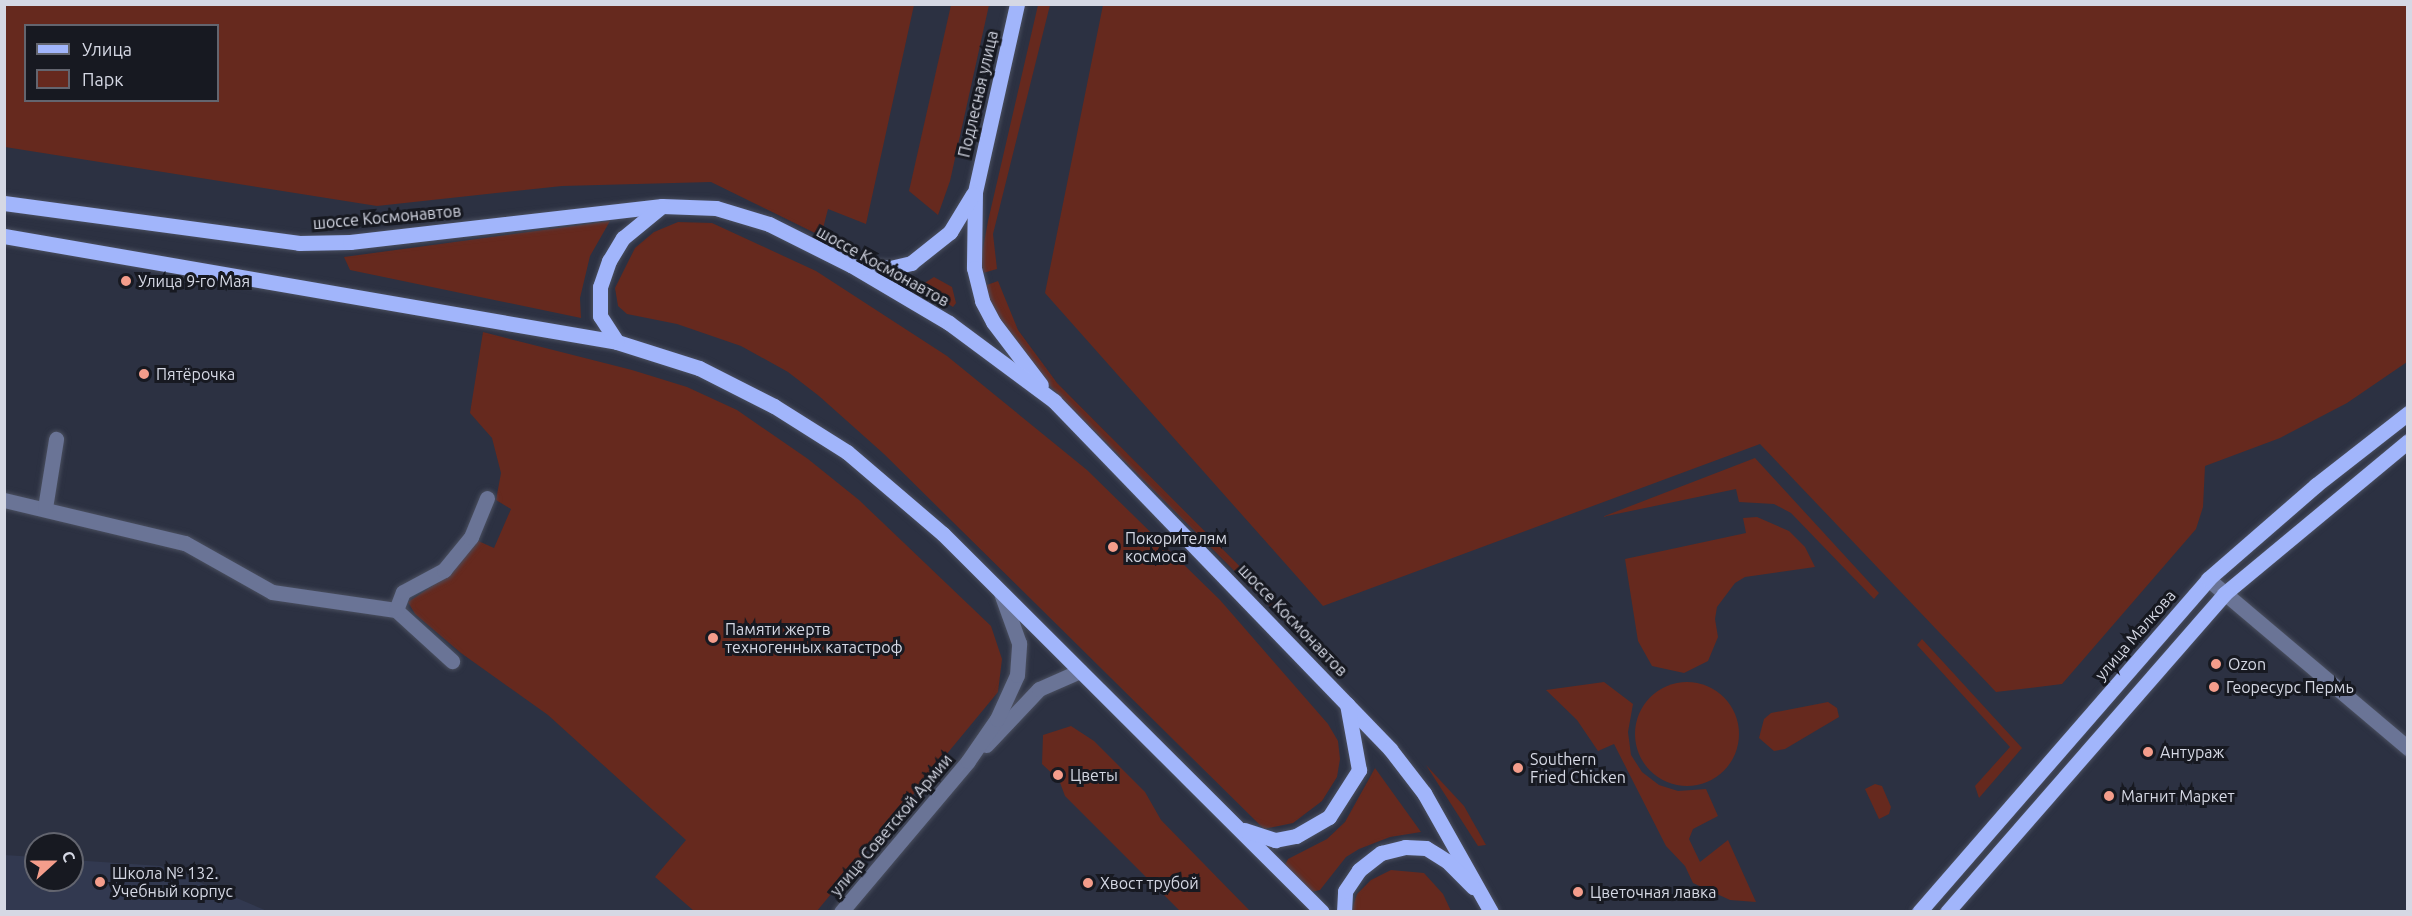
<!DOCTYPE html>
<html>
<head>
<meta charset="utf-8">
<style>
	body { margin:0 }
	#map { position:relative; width:2412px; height:916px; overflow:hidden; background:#2c3142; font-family:Ubuntu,sans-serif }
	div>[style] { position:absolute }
	.built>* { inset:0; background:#323950 }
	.green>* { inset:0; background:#66291e }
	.round { border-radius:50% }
	.roads { filter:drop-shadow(0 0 2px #4a4f5f) drop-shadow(0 0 2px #4a4f5f) }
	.minor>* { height:15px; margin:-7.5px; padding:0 7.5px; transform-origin:7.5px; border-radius:7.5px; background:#6a7496 }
	.major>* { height:15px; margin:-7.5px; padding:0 7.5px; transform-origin:7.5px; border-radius:7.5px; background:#a1b5fb }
	.dots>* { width:16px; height:16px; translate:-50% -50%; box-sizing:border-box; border:3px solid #171921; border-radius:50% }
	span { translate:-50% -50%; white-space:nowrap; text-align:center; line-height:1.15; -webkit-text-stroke:6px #171921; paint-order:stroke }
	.street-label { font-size:16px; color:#d5d8e4 }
	.poi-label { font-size:16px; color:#d5d8e4 }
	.left { translate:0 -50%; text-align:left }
	.frame { position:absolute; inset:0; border:6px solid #d5d8e4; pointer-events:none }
	.legend { position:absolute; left:24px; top:24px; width:195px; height:78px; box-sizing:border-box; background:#171921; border:2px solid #63656f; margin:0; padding:8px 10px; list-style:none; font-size:18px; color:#d5d8e4 }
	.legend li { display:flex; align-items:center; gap:12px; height:30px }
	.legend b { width:30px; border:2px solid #63656f }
	.north { position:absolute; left:24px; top:832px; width:60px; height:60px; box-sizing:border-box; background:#171921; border:2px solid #63656f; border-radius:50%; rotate:69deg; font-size:16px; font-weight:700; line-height:24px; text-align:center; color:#d5d8e4 }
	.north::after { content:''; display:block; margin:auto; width:21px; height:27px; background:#f49d8b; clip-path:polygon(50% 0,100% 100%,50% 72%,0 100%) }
</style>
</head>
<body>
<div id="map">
	<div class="built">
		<div style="clip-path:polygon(4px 855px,36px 857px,36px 880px,72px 880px,72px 860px,161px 866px,267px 911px,5px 911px)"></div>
	</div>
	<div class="green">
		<div style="clip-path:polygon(evenodd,4px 5px,5px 4px,914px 5px,866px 224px,828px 209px,821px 236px,711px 182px,562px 186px,377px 206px,5px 147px,4px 5px,26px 26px,218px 26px,218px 100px,26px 100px,26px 26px)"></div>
		<div style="clip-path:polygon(951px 5px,989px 5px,950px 181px,938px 215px,909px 191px)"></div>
		<div style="clip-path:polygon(1038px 5px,1050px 5px,993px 234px,997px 269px,983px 273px,981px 259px,988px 221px)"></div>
		<div style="clip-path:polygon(1103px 5px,2407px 5px,2407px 362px,2347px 403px,2280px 438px,2205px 466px,2203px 507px,2196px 529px,2062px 684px,1996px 692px,1760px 444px,1323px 606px,1045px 293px)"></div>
		<div style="clip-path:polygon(610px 221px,590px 256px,580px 298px,581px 318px,350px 270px,344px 257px)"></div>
		<div style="clip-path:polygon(678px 222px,712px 223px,816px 271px,947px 356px,1087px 470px,1220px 600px,1328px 724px,1338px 741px,1340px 759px,1337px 777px,1322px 801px,1293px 823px,1264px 829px,884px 454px,819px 396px,788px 372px,741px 346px,677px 324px,627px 314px,618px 306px,615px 288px,635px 248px,654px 232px)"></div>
		<div style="clip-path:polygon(934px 277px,952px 287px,956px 303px,953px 307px,920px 286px)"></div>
		<div style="clip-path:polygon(998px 281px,1018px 330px,1057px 383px,1343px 670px,1338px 675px,1043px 379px,999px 322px,984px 286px)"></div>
		<div style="clip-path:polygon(483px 332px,632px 370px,687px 387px,737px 410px,808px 459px,859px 500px,991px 626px,1002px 659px,998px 692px,817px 911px,694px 911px,655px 877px,686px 840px,548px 715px,461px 653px,415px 614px,408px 602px,449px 575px,476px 540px,494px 548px,511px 509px,496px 500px,501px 473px,492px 438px,470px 413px)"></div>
		<div style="clip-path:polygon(1755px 458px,1879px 593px,1874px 599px,1791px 513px,1774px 504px,1739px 502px,1736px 489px,1602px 517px)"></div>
		<div style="clip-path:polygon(1757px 517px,1789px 531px,1805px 547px,1815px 567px,1745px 577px,1735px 583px,1717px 607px,1715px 619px,1718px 637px,1708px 661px,1684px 673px,1652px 666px,1638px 641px,1625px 559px,1746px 533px,1743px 518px)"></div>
		<div style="clip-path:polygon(1922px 639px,2022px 748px,1979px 798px,1975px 786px,2010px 747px,1917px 645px)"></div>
		<div class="round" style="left:1635px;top:682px;width:104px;height:104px"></div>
		<div style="clip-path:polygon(1604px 682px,1633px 704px,1628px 732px,1631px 755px,1642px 772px,1659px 785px,1678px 791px,1706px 789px,1718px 816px,1693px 829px,1689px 839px,1700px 862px,1728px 840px,1756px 902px,1730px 900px,1693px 883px,1685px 866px,1666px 846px,1614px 744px,1598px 751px,1577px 720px,1546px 690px)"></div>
		<div style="clip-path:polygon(1828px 702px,1837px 708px,1839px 717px,1785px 749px,1774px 751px,1759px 738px,1764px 719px,1771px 713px)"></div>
		<div style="clip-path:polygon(1071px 726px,1094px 741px,1145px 792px,1161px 820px,1250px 911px,1180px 911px,1065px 796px,1059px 780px,1042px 764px,1043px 735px)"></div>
		<div style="clip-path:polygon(1426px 765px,1464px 806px,1486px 845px,1478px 846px)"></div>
		<div style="clip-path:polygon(1375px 768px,1421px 832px,1390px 837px,1359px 849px,1346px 857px,1320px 890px,1311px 892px,1284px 867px,1288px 859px,1327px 839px,1345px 822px)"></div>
		<div style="clip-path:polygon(1875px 784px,1882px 786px,1891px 807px,1889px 814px,1879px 819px,1865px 789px)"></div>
		<div style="clip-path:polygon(1391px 870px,1424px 873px,1443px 894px,1451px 911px,1351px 912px,1357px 894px,1371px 880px)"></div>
	</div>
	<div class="roads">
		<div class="minor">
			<div style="left:4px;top:500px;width:186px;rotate:13.4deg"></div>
			<div style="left:185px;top:543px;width:100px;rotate:29.4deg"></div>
			<div style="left:272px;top:592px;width:125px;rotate:8.3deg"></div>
			<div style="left:396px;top:610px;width:76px;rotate:42.3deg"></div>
			<div style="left:45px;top:508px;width:70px;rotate:-80.9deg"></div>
			<div style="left:2208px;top:579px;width:262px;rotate:40.2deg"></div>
			<div style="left:396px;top:610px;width:19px;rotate:-69deg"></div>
			<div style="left:403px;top:592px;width:47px;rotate:-28.2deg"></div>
			<div style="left:444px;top:570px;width:43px;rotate:-50.7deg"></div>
			<div style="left:471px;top:537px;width:42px;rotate:-67.7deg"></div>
			<div style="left:986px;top:745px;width:77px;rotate:-46.6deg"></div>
			<div style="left:1039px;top:689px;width:45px;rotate:-23.7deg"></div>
			<div style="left:841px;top:912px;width:197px;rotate:-49.9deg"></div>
			<div style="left:968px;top:761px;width:51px;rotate:-55.4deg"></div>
			<div style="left:997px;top:719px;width:48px;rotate:-65.6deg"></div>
			<div style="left:1017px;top:675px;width:32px;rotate:-86deg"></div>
			<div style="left:1019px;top:643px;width:53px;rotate:-109.8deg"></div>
		</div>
		<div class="major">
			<div style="left:1017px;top:4px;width:193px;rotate:102.6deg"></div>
			<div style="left:975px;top:192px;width:76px;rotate:90.8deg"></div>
			<div style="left:974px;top:268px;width:34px;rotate:76deg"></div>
			<div style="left:982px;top:301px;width:24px;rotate:62deg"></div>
			<div style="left:993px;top:322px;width:79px;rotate:52.7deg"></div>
			<div style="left:4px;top:203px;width:298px;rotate:7.7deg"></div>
			<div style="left:299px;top:243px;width:51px;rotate:-1.1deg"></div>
			<div style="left:350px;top:242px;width:314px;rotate:-6.6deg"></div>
			<div style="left:662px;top:206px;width:54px;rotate:2.1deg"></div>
			<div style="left:716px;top:208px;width:55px;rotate:16.8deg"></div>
			<div style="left:769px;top:224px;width:92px;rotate:26.6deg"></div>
			<div style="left:851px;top:265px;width:114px;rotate:30.6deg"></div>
			<div style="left:949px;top:323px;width:131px;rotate:36.6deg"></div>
			<div style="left:1054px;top:401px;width:484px;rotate:46deg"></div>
			<div style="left:1390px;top:749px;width:56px;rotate:52.3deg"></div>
			<div style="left:1424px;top:793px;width:137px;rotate:60.6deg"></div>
			<div style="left:4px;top:236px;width:622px;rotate:9.81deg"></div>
			<div style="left:617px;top:342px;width:86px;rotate:17.6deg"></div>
			<div style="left:699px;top:368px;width:84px;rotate:26.9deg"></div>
			<div style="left:774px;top:406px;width:86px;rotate:32.2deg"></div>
			<div style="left:847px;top:452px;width:126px;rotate:40.5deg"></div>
			<div style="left:943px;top:534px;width:535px;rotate:44.92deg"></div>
			<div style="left:856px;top:266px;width:34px;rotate:3deg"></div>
			<div style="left:890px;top:268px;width:22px;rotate:-13deg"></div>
			<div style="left:911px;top:263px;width:50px;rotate:-38.5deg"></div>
			<div style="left:950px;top:232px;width:44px;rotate:-58.8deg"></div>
			<div style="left:617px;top:342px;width:31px;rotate:-123deg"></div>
			<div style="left:600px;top:316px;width:29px;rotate:-90deg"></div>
			<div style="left:600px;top:287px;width:28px;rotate:-71deg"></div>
			<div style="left:609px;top:261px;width:27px;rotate:-59deg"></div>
			<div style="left:623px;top:238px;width:50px;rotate:-39.4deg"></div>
			<div style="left:1244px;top:830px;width:33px;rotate:18deg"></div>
			<div style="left:1275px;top:840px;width:21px;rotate:-11deg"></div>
			<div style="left:1296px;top:836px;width:38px;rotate:-30deg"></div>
			<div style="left:1329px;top:817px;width:56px;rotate:-57.4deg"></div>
			<div style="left:1359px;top:770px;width:67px;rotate:-100.3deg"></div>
			<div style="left:1344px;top:912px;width:21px;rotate:-87deg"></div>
			<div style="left:1345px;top:891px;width:25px;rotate:-56deg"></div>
			<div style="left:1359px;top:870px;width:28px;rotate:-38deg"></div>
			<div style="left:1381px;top:853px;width:25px;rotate:-14deg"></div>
			<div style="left:1405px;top:847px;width:21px;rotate:3deg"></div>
			<div style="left:1426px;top:848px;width:25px;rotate:32deg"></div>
			<div style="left:1447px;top:861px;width:37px;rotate:45deg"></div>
			<div style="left:1919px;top:912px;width:441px;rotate:-49deg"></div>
			<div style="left:2208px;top:579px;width:143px;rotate:-41deg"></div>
			<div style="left:2316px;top:485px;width:117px;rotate:-38deg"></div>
			<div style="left:1947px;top:912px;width:422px;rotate:-48.9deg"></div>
			<div style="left:2224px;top:594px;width:239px;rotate:-39.7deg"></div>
		</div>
	</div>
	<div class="dots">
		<div style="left:126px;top:281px;background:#f49d8b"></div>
		<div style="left:144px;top:374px;background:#f49d8b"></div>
		<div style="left:1113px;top:547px;background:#f49d8b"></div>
		<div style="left:713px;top:638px;background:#f49d8b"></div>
		<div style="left:2216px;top:664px;background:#f49d8b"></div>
		<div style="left:2214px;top:687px;background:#f49d8b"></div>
		<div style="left:2148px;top:752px;background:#f49d8b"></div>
		<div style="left:1518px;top:768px;background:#f49d8b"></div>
		<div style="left:1058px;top:775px;background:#f49d8b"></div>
		<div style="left:2109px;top:796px;background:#f49d8b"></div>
		<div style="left:100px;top:882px;background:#f49d8b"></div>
		<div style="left:1088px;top:883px;background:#f49d8b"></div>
		<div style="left:1578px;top:892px;background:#f49d8b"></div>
	</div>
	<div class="street-label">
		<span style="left:978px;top:94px;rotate:-77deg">Подлесная улица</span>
		<span style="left:387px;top:217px;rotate:-5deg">шоссе Космонавтов</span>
		<span style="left:883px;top:266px;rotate:29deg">шоссе Космонавтов</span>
		<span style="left:1293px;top:620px;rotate:46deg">шоссе Космонавтов</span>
		<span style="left:2135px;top:635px;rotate:-49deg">улица Малкова</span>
		<span style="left:891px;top:825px;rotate:-50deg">улица Советской Армии</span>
	</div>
	<div class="poi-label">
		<span class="left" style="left:138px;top:281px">Улица 9-го Мая</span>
		<span class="left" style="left:156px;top:374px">Пятёрочка</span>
		<span class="left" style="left:1125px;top:547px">Покорителям<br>космоса</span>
		<span class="left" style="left:725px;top:638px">Памяти жертв<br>техногенных катастроф</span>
		<span class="left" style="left:2228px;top:664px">Ozon</span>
		<span class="left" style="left:2226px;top:687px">Георесурс Пермь</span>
		<span class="left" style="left:2160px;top:752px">Антураж</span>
		<span class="left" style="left:1530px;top:768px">Southern<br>Fried Chicken</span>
		<span class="left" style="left:1070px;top:775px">Цветы</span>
		<span class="left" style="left:2121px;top:796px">Магнит Маркет</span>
		<span class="left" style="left:112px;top:882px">Школа № 132.<br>Учебный корпус</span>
		<span class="left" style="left:1100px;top:883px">Хвост трубой</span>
		<span class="left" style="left:1590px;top:892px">Цветочная лавка</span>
	</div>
	<div class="frame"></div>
	<ul class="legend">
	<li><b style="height:8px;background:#a1b5fb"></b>Улица</li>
	<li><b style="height:16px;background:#66291e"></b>Парк</li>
	</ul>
	<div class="north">С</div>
</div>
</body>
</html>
